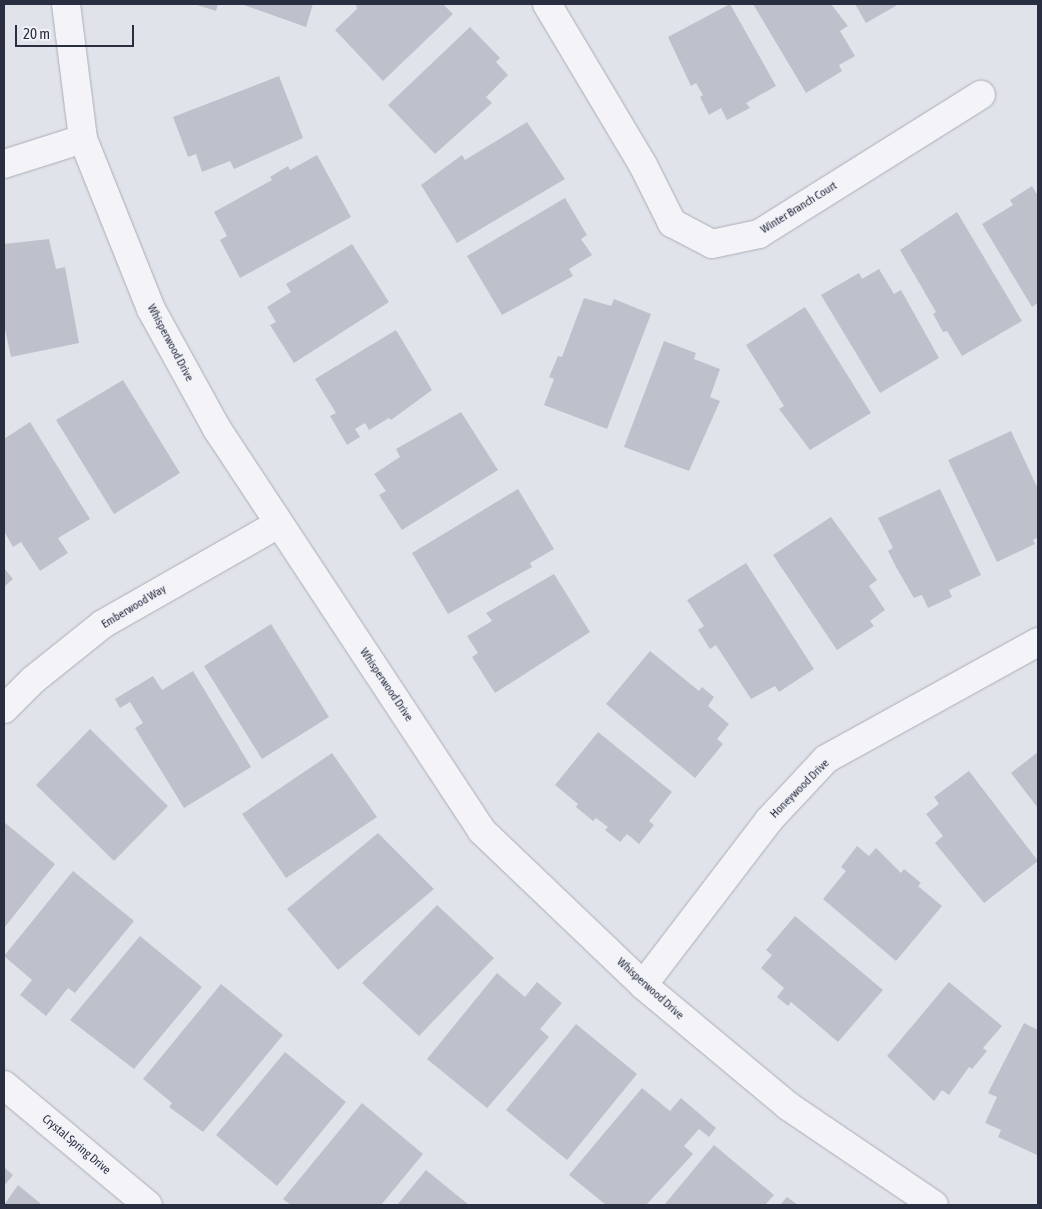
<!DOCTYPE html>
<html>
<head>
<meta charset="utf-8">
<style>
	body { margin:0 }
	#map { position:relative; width:1042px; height:1209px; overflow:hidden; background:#e1e3ea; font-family:"Asap Condensed",sans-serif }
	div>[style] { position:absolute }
	.building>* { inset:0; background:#bec1cc }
	.roads { filter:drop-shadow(0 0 1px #aaadb7) drop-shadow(0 0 1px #aaadb7) }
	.minor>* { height:28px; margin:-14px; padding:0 14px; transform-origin:14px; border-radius:14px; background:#f4f4f8 }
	span { translate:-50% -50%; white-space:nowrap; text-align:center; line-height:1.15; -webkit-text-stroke:4px #f1f2f7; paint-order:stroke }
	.street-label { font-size:12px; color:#292e41 }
	.frame { position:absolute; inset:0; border:5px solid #292e41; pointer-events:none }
	.scale { position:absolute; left:15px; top:25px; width:119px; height:22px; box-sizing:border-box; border:2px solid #292e41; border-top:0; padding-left:6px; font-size:15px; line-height:18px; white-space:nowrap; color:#292e41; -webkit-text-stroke:4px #f1f2f7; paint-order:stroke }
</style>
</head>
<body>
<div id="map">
	<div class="building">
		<div style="clip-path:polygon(194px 4px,218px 4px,216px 11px)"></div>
		<div style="clip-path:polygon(241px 4px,313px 4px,306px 27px)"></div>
		<div style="clip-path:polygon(356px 4px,443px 4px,453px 14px,383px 81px,335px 30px,357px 9px)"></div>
		<div style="clip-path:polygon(730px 4px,776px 86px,746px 103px,750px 108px,727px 120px,721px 108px,709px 115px,700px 97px,703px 95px,696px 83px,691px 86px,668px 37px)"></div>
		<div style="clip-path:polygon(753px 4px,831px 4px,848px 26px,840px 31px,855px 56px,839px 65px,842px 71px,806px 93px)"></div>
		<div style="clip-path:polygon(855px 4px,899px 4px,866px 23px)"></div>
		<div style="clip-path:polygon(470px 27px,500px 58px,496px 62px,508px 75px,486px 97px,492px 103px,435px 154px,388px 105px)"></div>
		<div style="clip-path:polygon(279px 76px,303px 138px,234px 169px,230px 161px,202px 172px,196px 154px,188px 157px,173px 117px)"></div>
		<div style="clip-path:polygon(527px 122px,565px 179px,457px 243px,421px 185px,462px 155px,465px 160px)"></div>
		<div style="clip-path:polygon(317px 155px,351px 217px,240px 278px,220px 240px,227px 236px,214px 212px,272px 180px,270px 177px,288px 166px,290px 170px)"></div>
		<div style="clip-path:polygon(1032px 186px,1038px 196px,1038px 303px,1032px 307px,982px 224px,1013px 205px,1010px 200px)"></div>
		<div style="clip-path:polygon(565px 198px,587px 235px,581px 239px,592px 255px,569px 269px,573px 276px,502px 315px,467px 256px)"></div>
		<div style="clip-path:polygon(957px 212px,1022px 321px,962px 356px,947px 331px,943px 332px,933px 314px,936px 312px,900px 250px)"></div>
		<div style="clip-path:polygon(49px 239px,56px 269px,65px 267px,79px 343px,11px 357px,4px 325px,4px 244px)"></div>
		<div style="clip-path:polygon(352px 244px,389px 302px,294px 363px,270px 325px,276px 322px,267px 307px,291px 292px,286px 284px)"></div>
		<div style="clip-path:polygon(879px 269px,894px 294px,901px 290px,939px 358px,880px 393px,821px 295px,859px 273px,862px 279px)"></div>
		<div style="clip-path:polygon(584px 298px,611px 306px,614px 299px,651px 314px,607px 429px,544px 405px,554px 379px,549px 377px,558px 356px,562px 357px)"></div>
		<div style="clip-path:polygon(805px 307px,871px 413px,810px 450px,779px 409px,784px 406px,746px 345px)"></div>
		<div style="clip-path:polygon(396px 330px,432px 390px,391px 420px,389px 418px,369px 430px,365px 423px,355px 429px,360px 437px,347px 445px,330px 416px,336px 413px,315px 379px)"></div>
		<div style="clip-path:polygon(664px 341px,696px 353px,694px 359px,720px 369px,710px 397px,720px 401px,689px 471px,624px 447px)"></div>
		<div style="clip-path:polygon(123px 380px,180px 473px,114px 514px,56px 420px)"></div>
		<div style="clip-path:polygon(461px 412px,498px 470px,402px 530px,379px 495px,386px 491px,374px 474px,400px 457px,396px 449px)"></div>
		<div style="clip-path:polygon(30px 422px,90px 519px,58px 538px,68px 553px,40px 571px,21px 542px,13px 547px,4px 531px,4px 439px)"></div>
		<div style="clip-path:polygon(1011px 431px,1038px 489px,1038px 537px,1033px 540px,1035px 544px,997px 562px,948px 460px)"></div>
		<div style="clip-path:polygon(518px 489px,554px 549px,530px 563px,532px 567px,448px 614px,412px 553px)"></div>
		<div style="clip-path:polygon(940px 489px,981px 575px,949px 590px,952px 597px,928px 608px,922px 595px,914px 598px,896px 567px,888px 551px,893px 548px,878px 518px)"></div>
		<div style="clip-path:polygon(831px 517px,877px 580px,869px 586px,885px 610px,870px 621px,874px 626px,837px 650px,773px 555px)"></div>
		<div style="clip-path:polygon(746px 563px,814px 669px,779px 692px,775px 686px,751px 699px,716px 645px,710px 649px,698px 630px,704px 626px,687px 600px)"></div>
		<div style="clip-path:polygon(4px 568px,13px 579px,4px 587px)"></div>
		<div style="clip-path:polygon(554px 574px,590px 632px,495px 693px,472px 657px,478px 653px,467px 636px,492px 621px,486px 613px)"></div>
		<div style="clip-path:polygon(271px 624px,329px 717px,262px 759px,204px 666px)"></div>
		<div style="clip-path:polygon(650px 651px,699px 691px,702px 687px,714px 697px,708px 706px,729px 724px,717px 739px,723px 744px,695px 778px,606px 704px)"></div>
		<div style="clip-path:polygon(193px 671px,251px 767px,184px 808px,135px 728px,143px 723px,130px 702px,120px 708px,115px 699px,153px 676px,162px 690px)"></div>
		<div style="clip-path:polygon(90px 729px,168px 806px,114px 861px,36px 785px)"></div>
		<div style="clip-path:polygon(598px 732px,672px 792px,649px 821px,654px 825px,639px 844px,627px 834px,620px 842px,605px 830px,608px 827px,596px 818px,593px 821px,576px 807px,578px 804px,555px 785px)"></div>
		<div style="clip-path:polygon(1038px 752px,1038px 808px,1011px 773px)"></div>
		<div style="clip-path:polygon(332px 753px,377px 817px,286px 878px,242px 814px)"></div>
		<div style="clip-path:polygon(969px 771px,1038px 861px,984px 903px,935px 843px,943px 836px,926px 814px,939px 804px,934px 797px)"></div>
		<div style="clip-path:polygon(4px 822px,55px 864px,4px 928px)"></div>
		<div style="clip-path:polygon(378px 833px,434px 889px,338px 970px,287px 909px)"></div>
		<div style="clip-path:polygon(857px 846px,869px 856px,876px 848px,901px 873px,904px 869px,921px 883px,918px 886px,942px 906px,896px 961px,823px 899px,846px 871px,841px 867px)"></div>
		<div style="clip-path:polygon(73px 871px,134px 921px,75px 993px,68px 988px,46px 1016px,20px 995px,32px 980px,4px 956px)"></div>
		<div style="clip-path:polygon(437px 905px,494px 958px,419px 1036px,362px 983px)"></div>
		<div style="clip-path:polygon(795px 916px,883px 990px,838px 1042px,791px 1002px,788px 1006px,777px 997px,784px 988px,761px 968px,772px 955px,766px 950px)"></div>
		<div style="clip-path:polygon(140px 936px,202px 987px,134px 1069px,70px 1020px)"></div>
		<div style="clip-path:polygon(497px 973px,525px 997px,537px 982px,562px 1003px,540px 1029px,549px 1037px,487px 1108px,427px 1059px)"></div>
		<div style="clip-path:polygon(949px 982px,1002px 1026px,983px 1048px,987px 1051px,972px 1069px,969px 1067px,949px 1095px,942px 1090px,934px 1101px,887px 1056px)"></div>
		<div style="clip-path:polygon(221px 984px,283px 1035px,203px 1132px,169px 1107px,172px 1103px,143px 1079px)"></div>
		<div style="clip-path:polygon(1024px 1023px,1038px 1030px,1037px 1155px,998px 1137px,1001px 1130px,985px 1123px,997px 1097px,988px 1093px)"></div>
		<div style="clip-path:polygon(576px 1024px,637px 1074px,567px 1160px,506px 1110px)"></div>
		<div style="clip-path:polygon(285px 1052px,346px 1102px,277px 1186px,216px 1135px)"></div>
		<div style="clip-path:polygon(642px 1088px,670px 1111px,681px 1098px,716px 1128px,709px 1137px,699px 1129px,684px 1146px,693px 1154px,646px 1205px,606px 1205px,569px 1175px)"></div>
		<div style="clip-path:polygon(362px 1103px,423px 1154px,381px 1205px,291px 1205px,283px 1199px)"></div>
		<div style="clip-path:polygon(714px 1145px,774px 1195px,765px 1205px,664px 1205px)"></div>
		<div style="clip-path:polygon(4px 1167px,13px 1175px,4px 1186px)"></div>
		<div style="clip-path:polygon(426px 1170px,469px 1205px,397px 1205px)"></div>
		<div style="clip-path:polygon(18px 1185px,41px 1204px,40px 1205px,4px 1205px)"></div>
		<div style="clip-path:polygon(787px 1197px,798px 1205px,780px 1205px)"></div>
	</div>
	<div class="roads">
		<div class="minor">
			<div style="left:66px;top:4px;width:136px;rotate:82.8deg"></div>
			<div style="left:83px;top:139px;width:183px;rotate:68.2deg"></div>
			<div style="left:151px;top:309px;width:137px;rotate:61.2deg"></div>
			<div style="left:217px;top:429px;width:481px;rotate:56.6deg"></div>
			<div style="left:482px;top:831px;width:223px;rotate:43.7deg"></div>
			<div style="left:643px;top:985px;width:189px;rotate:39.8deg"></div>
			<div style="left:788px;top:1106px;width:176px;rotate:34.1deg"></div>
			<div style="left:547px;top:4px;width:187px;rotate:59.2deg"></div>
			<div style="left:643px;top:165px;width:65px;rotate:63.4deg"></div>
			<div style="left:672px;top:223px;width:45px;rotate:27.7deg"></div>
			<div style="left:712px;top:244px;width:48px;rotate:-12deg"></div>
			<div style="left:759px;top:234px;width:262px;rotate:-32.1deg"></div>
			<div style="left:4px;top:164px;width:83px;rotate:-17.6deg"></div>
			<div style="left:4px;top:709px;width:41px;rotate:-45deg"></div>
			<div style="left:33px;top:680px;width:90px;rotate:-38.7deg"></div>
			<div style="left:103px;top:624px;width:202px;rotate:-29.7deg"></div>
			<div style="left:643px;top:985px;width:208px;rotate:-52.6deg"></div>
			<div style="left:769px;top:820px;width:83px;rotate:-46.9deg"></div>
			<div style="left:826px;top:759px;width:242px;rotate:-28.9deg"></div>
			<div style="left:4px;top:1085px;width:187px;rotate:39.8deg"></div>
		</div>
	</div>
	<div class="street-label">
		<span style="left:799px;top:208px;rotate:-32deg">Winter Branch Court</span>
		<span style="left:170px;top:343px;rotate:62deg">Whisperwood Drive</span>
		<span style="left:134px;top:607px;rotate:-31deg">Emberwood Way</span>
		<span style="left:386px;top:685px;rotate:56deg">Whisperwood Drive</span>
		<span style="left:800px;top:789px;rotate:-45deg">Honeywood Drive</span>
		<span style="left:650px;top:989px;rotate:42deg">Whisperwood Drive</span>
		<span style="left:76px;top:1145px;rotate:40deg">Crystal Spring Drive</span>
	</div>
	<div class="frame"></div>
	<div class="scale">20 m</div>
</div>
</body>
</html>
